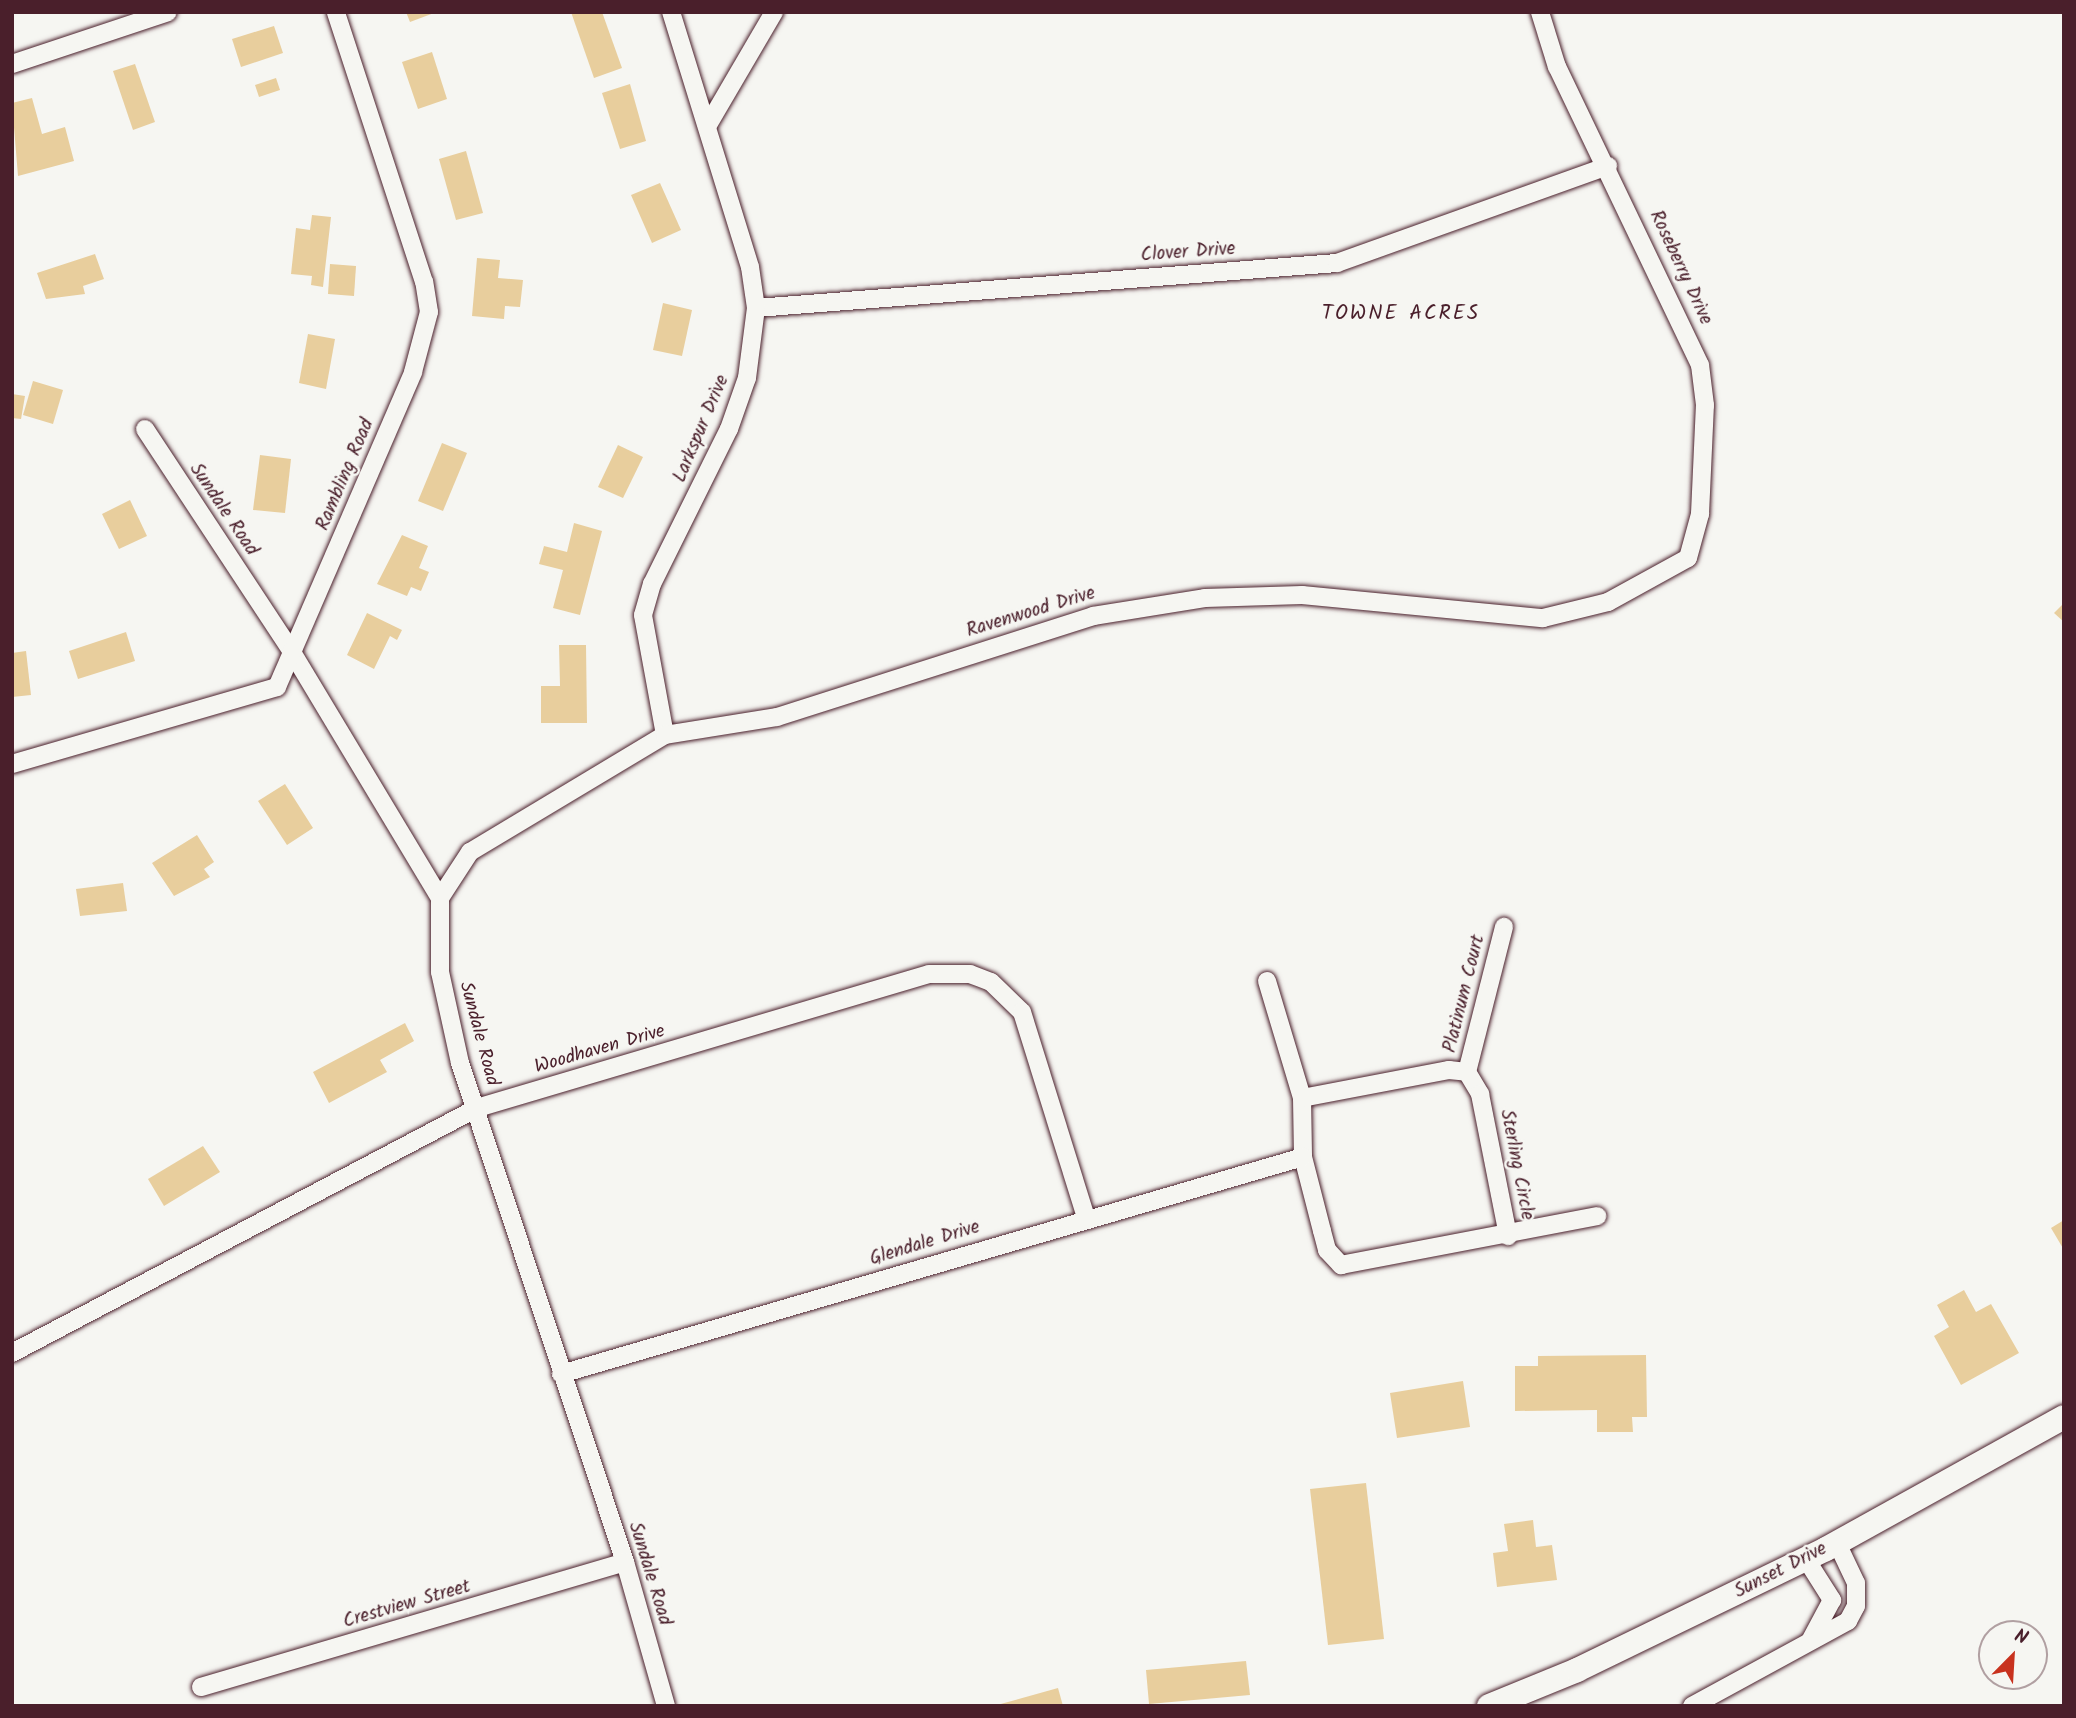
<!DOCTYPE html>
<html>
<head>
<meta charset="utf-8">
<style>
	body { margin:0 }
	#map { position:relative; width:2076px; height:1718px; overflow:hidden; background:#f6f6f2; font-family:Kalam,sans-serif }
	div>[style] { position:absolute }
	.building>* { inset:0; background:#e8ce9d }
	.roads { filter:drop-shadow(0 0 2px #4a1f2b) drop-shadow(0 0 2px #4a1f2b) }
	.street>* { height:18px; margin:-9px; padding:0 9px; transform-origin:9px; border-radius:9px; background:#f6f6f2 }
	.secondary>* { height:24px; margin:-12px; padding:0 12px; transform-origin:12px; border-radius:12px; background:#f6f6f2 }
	span { translate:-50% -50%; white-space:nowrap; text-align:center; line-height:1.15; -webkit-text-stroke:5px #f6f6f2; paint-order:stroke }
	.street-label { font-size:19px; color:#4a1f2b }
	.neighbourhood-label { font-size:21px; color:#4a1f2b; letter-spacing:2px }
	.frame { position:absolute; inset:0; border:14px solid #4a1f2b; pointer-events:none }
	.north { position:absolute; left:1978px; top:1620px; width:70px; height:70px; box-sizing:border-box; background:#f6f6f2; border:2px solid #b1a0a2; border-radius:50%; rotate:24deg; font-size:19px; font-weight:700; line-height:28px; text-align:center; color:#4a1f2b }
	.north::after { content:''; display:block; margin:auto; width:24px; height:32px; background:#c8321e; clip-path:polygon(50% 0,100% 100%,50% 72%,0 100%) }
</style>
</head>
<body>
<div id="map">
	<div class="building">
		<div style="clip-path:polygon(406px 12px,434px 12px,434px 13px,410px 22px)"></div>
		<div style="clip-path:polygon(571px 12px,602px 12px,622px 68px,594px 78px)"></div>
		<div style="clip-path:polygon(274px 26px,283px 53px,241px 67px,232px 39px)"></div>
		<div style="clip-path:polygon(432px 52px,447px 99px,418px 109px,402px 62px)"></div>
		<div style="clip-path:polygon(135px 64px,155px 122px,133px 130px,113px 71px)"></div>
		<div style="clip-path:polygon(276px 78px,280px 90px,259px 97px,255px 85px)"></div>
		<div style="clip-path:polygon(630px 84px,646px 141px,620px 149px,602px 93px)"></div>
		<div style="clip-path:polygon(32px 98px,42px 134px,65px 127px,74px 161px,18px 176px,12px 103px)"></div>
		<div style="clip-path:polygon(466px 151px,483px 213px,456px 220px,439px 159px)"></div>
		<div style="clip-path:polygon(660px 183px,681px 230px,652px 243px,631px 195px)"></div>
		<div style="clip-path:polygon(312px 215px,331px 217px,323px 287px,311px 285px,312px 276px,291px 274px,296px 228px,310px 230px)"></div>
		<div style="clip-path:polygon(95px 254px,104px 279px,83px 286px,85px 294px,46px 299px,37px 273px)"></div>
		<div style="clip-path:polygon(477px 258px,500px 260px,498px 278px,523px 280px,520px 307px,505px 306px,504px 319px,472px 316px)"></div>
		<div style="clip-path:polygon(330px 264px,356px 266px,354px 296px,328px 294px)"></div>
		<div style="clip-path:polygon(663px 303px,692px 310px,682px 356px,653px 350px)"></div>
		<div style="clip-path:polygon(308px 334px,335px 339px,326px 389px,299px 383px)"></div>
		<div style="clip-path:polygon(33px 381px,63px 390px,53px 424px,23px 415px)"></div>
		<div style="clip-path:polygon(12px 394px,25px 396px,21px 419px,12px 418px)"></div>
		<div style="clip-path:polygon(442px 443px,467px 453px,443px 511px,418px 501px)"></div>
		<div style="clip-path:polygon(618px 445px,643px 457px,623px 498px,598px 487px)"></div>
		<div style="clip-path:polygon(260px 455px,291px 459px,285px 513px,253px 510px)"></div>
		<div style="clip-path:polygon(130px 500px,147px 536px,119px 549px,102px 514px)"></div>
		<div style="clip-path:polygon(574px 523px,602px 531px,580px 615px,553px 608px,563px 570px,539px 564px,544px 546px,567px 552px)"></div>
		<div style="clip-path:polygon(402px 535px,428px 546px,419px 568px,429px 572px,421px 591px,411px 587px,407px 596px,377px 584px)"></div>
		<div style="clip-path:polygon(2064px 603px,2064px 622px,2054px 613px)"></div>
		<div style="clip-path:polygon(367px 613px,402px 630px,397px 640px,390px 636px,374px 669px,347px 655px)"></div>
		<div style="clip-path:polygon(126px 632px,135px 661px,78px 679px,69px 651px)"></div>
		<div style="clip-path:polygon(559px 645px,586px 645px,587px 723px,541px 723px,541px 686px,560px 686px)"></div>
		<div style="clip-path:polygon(26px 651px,31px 695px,12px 697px,12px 653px)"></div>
		<div style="clip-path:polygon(285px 784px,313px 828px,287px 845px,258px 801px)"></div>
		<div style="clip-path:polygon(197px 835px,214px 862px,204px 869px,210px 877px,174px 896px,152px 863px)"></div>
		<div style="clip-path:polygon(123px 883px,127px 911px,80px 916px,76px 889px)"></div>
		<div style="clip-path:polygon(405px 1023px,414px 1041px,380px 1060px,387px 1072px,329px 1103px,313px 1072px)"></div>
		<div style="clip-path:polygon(203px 1146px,220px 1172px,164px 1206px,148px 1179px)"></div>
		<div style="clip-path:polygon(2064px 1220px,2064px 1250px,2051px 1228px)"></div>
		<div style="clip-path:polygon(1964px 1290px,1976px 1312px,1991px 1304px,2019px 1353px,1961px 1385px,1934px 1336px,1949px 1327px,1937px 1305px)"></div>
		<div style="clip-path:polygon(1646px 1355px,1647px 1417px,1632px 1417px,1633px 1432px,1597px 1432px,1597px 1410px,1515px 1411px,1515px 1366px,1538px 1366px,1538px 1356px)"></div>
		<div style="clip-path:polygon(1463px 1381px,1470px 1427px,1397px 1438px,1390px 1393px)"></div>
		<div style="clip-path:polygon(1366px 1483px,1384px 1639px,1328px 1645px,1310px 1489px)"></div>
		<div style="clip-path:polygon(1533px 1520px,1536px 1547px,1552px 1545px,1557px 1580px,1497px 1587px,1493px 1553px,1508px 1551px,1504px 1524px)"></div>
		<div style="clip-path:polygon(1246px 1661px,1250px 1695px,1149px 1704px,1146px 1670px)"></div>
		<div style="clip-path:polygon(1058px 1688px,1063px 1706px,997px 1706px,997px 1705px)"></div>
	</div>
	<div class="roads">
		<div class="street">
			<div style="left:12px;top:64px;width:164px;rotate:-18.4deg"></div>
			<div style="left:708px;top:125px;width:131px;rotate:-59.7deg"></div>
			<div style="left:756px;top:308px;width:583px;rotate:-4.43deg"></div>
			<div style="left:1337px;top:263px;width:288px;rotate:-19.7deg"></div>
			<div style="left:145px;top:429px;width:267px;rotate:56.6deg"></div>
			<div style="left:292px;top:652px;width:287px;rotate:59deg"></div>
			<div style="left:440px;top:898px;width:74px;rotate:90deg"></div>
			<div style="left:440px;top:972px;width:93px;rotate:77.6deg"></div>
			<div style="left:460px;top:1063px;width:526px;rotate:71.7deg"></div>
			<div style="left:625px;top:1562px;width:150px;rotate:74.1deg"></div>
			<div style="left:665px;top:735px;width:122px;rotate:-100.4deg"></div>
			<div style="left:643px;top:615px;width:32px;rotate:-74deg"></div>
			<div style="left:652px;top:584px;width:173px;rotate:-63.6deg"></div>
			<div style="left:729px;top:429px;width:54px;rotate:-70.6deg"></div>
			<div style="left:747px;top:378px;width:71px;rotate:-82.7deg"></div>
			<div style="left:756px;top:308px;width:41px;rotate:-98.3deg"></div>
			<div style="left:750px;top:267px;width:267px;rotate:-107.2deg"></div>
			<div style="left:12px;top:764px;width:276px;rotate:-16.2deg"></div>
			<div style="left:277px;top:687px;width:343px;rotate:-66.6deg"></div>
			<div style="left:413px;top:372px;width:62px;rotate:-75.1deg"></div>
			<div style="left:429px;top:312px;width:30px;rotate:-99deg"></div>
			<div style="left:424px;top:282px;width:284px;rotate:-108.1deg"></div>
			<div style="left:440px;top:898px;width:55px;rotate:-56.9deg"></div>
			<div style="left:470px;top:852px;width:227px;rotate:-31deg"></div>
			<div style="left:665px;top:735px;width:113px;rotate:-9.1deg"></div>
			<div style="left:777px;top:717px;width:332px;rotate:-17.7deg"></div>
			<div style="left:1093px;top:616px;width:113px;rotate:-9.1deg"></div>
			<div style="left:1205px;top:598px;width:97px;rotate:-1.8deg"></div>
			<div style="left:1302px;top:595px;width:242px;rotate:5.5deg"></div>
			<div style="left:1543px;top:618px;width:67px;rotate:-13.8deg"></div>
			<div style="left:1608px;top:602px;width:91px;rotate:-28.8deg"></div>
			<div style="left:1688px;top:558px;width:46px;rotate:-74.7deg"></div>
			<div style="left:1700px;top:514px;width:109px;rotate:-87.4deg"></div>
			<div style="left:1705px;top:405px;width:40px;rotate:-97.1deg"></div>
			<div style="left:1700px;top:365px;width:331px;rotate:-115.6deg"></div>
			<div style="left:1557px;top:67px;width:58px;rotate:-107.2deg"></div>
			<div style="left:1267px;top:981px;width:122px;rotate:73.3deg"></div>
			<div style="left:1302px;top:1098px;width:59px;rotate:89deg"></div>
			<div style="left:1303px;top:1157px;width:76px;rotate:75.6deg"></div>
			<div style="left:1322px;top:1231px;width:20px;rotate:75deg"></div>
			<div style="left:1327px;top:1250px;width:21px;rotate:47deg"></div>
			<div style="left:1341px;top:1265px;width:261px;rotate:-10.8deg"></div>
			<div style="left:1467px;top:1072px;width:150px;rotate:-75.7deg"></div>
			<div style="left:1302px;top:1098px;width:150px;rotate:-10.8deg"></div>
			<div style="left:1449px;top:1070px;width:18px;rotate:6deg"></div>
			<div style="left:1467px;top:1072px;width:26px;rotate:59deg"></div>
			<div style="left:1480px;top:1094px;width:145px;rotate:78.8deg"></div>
			<div style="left:12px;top:1353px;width:526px;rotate:-27.78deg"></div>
			<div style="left:477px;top:1108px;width:471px;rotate:-16.5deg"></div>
			<div style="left:929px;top:974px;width:41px"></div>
			<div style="left:970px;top:974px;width:22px;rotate:21deg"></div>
			<div style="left:991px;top:982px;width:43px;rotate:44.1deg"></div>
			<div style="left:1022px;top:1012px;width:216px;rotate:72.7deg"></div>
			<div style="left:561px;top:1374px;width:773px;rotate:-16.3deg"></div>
			<div style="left:1806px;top:1559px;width:49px;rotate:57.6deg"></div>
			<div style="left:1832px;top:1600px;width:47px;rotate:118.2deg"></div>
			<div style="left:201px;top:1687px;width:442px;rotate:-16.4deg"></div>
			<div style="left:1692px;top:1706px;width:178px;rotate:-28.6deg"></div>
			<div style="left:1848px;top:1621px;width:17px;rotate:-62deg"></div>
			<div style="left:1856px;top:1606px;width:23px;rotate:-90deg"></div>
			<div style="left:1856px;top:1583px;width:44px;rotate:-115.4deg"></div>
		</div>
		<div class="secondary">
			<div style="left:1489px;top:1706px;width:95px;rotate:-22.2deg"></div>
			<div style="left:1577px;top:1670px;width:277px;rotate:-25.9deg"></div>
			<div style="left:1826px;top:1549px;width:272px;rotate:-29deg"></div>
		</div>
	</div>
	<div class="street-label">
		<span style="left:1188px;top:253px;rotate:-4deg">Clover Drive</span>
		<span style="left:1680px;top:268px;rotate:65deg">Roseberry Drive</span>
		<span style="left:702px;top:429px;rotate:-67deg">Larkspur Drive</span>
		<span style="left:346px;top:475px;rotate:-67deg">Rambling Road</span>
		<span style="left:223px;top:510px;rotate:56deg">Sundale Road</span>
		<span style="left:1031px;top:613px;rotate:-17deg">Ravenwood Drive</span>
		<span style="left:1465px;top:994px;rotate:-76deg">Platinum Court</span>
		<span style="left:478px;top:1034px;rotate:75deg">Sundale Road</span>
		<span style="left:600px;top:1050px;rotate:-16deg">Woodhaven Drive</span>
		<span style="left:1516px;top:1165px;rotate:79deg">Sterling Circle</span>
		<span style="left:925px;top:1244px;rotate:-17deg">Glendale Drive</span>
		<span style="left:1781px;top:1571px;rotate:-27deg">Sunset Drive</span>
		<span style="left:649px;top:1574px;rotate:73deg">Sundale Road</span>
		<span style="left:407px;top:1605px;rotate:-16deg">Crestview Street</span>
	</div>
	<div class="neighbourhood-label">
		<span style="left:1401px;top:314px">TOWNE ACRES</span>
	</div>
	<div class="frame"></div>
	<div class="north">N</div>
</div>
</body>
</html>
